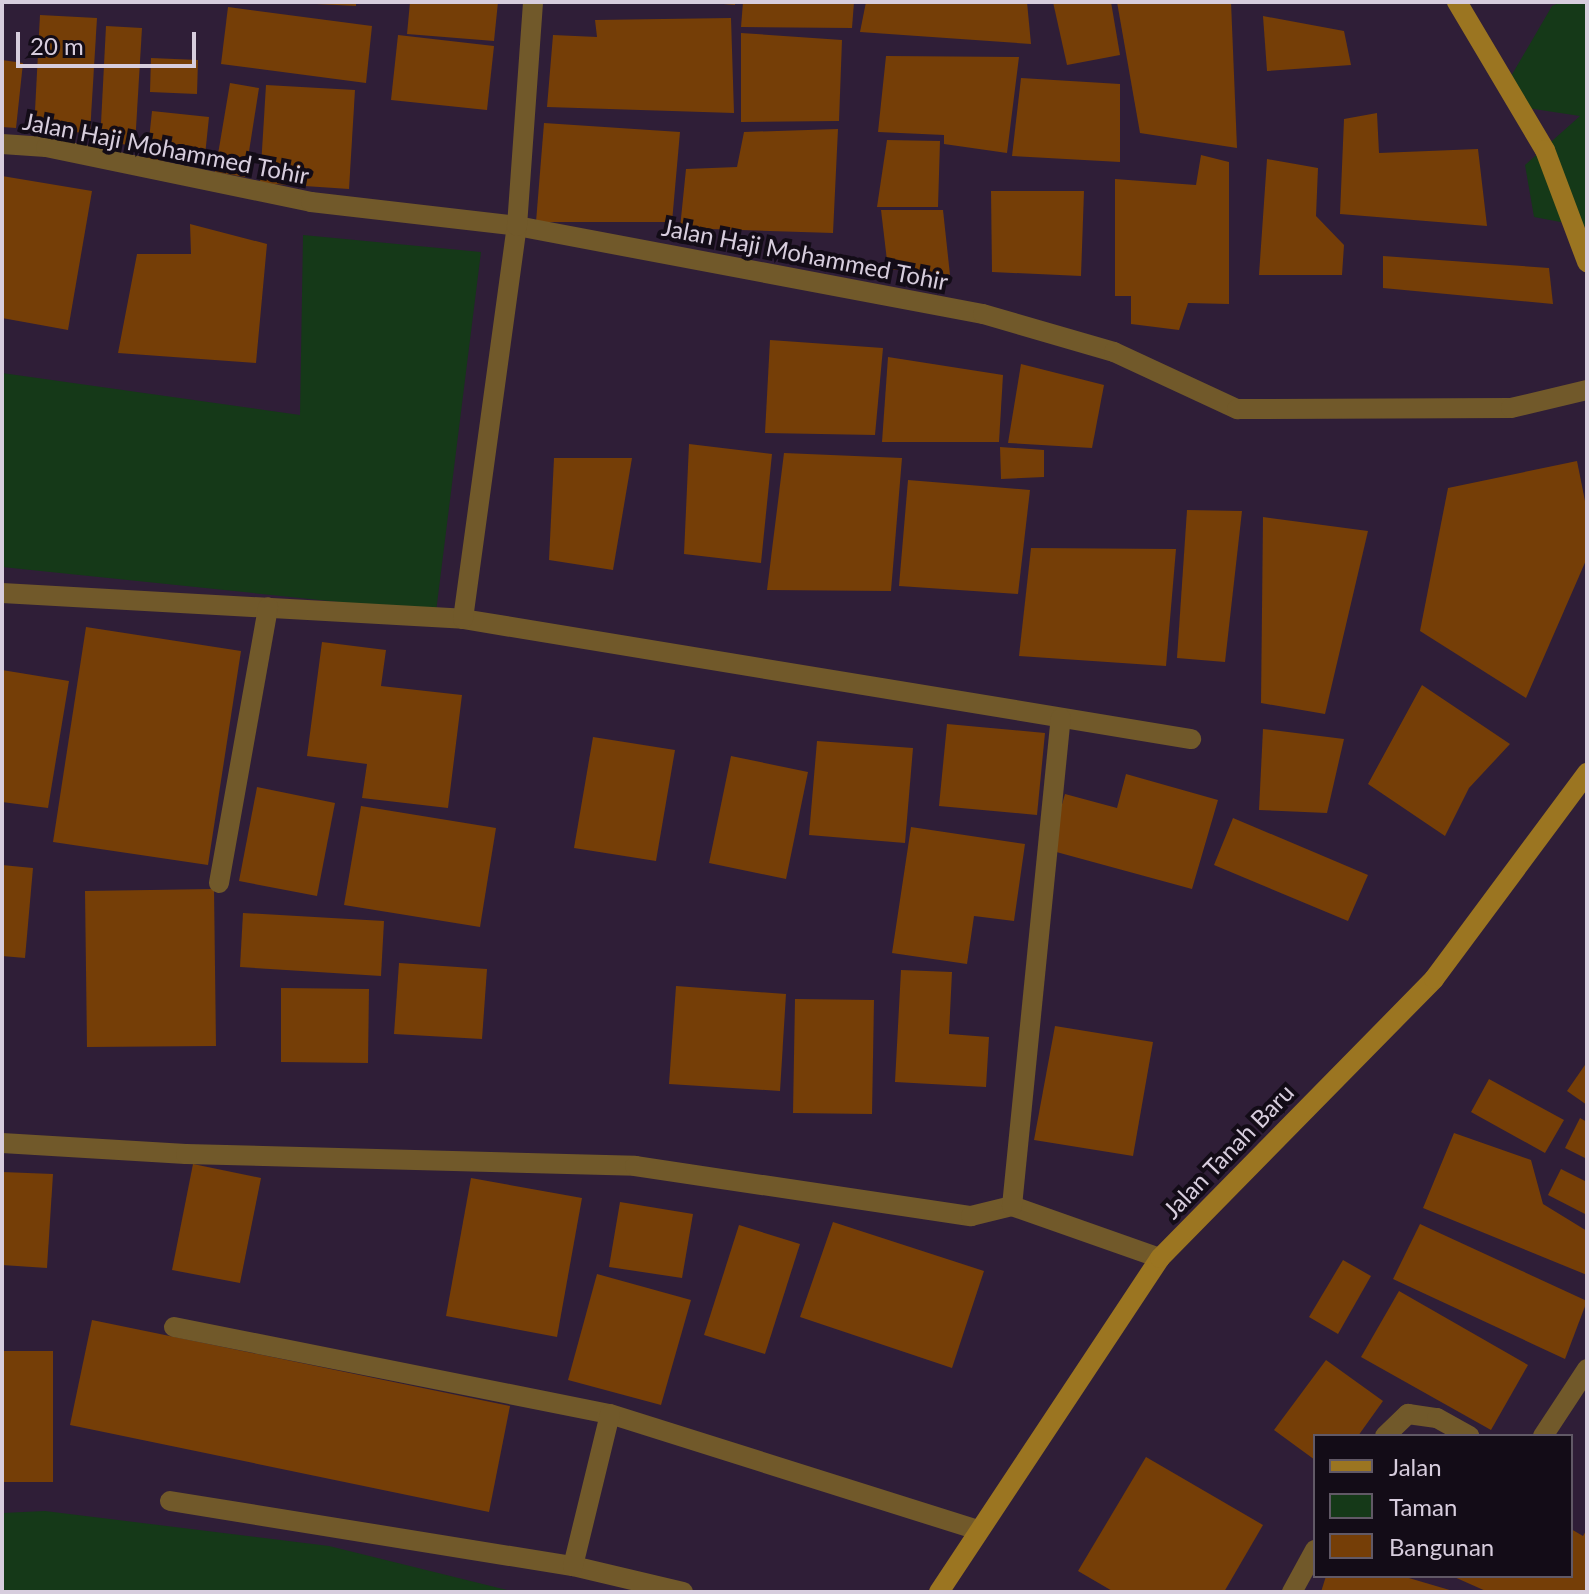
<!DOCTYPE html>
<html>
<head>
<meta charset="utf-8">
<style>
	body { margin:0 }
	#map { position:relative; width:1589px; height:1594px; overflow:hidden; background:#2f1e37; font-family:Lato,sans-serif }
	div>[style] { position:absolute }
	.green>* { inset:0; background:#153918 }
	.building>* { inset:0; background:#753e07 }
	.lane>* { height:20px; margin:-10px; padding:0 10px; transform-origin:10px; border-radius:10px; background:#71592a }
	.street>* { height:20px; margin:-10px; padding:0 10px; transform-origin:10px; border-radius:10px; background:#71592a }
	.secondary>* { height:20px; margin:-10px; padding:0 10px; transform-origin:10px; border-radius:10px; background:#9b7521 }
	span { translate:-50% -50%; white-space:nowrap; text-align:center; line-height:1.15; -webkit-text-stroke:8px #130c17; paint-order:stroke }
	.street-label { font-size:24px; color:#d7cddd }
	.frame { position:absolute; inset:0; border:4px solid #d7cddd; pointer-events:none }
	.legend { position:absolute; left:1313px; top:1434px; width:260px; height:144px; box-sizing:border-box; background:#130c17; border:2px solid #615966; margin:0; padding:10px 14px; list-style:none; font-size:24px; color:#d7cddd }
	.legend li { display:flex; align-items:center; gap:16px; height:40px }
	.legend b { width:40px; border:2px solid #615966 }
	.scale { position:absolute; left:16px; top:32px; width:180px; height:36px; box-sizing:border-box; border:4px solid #d7cddd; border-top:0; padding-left:10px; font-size:24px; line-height:28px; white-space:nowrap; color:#d7cddd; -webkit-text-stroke:6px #130c17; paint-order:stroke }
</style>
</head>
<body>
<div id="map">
	<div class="green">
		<div style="clip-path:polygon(1561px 2px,1587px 2px,1587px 227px,1534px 217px,1525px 165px,1580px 116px,1520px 107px,1507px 83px,1552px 6px)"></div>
		<div style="clip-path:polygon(303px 235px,481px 252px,436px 612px,2px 567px,2px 373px,300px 415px)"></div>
		<div style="clip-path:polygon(45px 1511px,329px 1546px,515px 1592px,2px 1592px,2px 1513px)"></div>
	</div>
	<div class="building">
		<div style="clip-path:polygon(276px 2px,356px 2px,356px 6px)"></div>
		<div style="clip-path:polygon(410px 2px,498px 2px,494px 41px,407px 34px)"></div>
		<div style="clip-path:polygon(700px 2px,735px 2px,735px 5px)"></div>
		<div style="clip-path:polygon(743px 2px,854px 2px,852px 28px,741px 27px)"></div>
		<div style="clip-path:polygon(866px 2px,1027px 2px,1031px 44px,860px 32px)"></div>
		<div style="clip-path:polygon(1053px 2px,1111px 2px,1120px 55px,1067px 65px)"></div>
		<div style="clip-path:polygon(1117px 2px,1231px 2px,1237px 148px,1140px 133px)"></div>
		<div style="clip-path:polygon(228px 7px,372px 26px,366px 83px,221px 64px)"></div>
		<div style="clip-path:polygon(40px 15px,97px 18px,90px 133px,34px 130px)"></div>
		<div style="clip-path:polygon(1263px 16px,1344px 31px,1351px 65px,1267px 71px)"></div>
		<div style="clip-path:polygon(731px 18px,734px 113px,547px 107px,553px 35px,597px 37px,595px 20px)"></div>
		<div style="clip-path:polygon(106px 26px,142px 28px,135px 145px,100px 143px)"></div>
		<div style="clip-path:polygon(741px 33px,842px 40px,839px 121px,741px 122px)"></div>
		<div style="clip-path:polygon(398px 35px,494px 46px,487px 110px,391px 100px)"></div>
		<div style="clip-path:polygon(886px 56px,1019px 57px,1007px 153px,944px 144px,944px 135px,878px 132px)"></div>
		<div style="clip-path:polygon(151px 58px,198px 60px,197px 94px,150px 92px)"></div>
		<div style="clip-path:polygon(2px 60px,23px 63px,16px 128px,2px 127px)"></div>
		<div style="clip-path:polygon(1021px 78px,1120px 84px,1120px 162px,1012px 156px)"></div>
		<div style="clip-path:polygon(230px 83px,259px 88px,245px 177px,215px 172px)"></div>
		<div style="clip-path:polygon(266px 85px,355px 90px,349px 189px,260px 183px)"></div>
		<div style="clip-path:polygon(152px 111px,209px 117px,204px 165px,147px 159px)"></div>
		<div style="clip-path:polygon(1377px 113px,1379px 153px,1478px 149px,1487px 226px,1340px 214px,1344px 119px)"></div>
		<div style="clip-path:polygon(544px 123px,680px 132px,672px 222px,536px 222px)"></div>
		<div style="clip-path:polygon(838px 129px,833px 233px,680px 228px,686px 169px,737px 167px,744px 132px)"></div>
		<div style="clip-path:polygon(887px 140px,940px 141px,938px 207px,877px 207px)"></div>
		<div style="clip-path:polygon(1201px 155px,1229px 162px,1229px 304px,1188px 303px,1179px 330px,1131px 324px,1131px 296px,1115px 296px,1115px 179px,1196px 185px)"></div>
		<div style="clip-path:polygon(1267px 159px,1318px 168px,1316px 216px,1344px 245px,1342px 275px,1259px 275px)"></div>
		<div style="clip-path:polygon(2px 176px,92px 191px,68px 330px,2px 318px)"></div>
		<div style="clip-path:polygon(991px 191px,1084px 191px,1081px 276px,992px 272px)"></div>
		<div style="clip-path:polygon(881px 210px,943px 210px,950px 275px,888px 269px)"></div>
		<div style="clip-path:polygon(190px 224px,267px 244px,256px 363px,118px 353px,137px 254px,191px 254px)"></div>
		<div style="clip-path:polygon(1383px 256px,1549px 268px,1553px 304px,1383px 288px)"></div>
		<div style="clip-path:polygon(770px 340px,883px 348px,875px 435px,765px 433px)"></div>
		<div style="clip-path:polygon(888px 357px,1003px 375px,999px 442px,882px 442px)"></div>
		<div style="clip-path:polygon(1021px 364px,1104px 385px,1092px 448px,1008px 443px)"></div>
		<div style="clip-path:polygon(689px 444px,772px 454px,761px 563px,684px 554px)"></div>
		<div style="clip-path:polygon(1000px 447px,1044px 450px,1044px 477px,1001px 479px)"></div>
		<div style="clip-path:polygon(784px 453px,902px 458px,891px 591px,767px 590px)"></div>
		<div style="clip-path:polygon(554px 458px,632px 458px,613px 570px,549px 560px)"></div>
		<div style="clip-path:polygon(1577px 461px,1587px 511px,1587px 558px,1526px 698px,1420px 631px,1448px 488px)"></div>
		<div style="clip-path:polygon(908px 480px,1030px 490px,1018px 594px,899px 586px)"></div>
		<div style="clip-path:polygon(1187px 510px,1242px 511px,1225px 662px,1177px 658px)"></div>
		<div style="clip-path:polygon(1263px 517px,1368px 531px,1325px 714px,1261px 703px)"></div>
		<div style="clip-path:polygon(1031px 548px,1176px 549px,1166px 666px,1019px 656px)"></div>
		<div style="clip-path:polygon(86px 627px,241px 651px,208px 865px,53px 842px)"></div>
		<div style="clip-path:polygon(322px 642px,386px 650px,381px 686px,462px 695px,448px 808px,362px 798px,367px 764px,307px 756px)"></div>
		<div style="clip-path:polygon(2px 670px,69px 681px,48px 808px,2px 802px)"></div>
		<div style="clip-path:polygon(1422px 685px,1510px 744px,1469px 788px,1445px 836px,1368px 784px)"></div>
		<div style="clip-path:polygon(947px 724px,1045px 733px,1037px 815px,939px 806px)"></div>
		<div style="clip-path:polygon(1263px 729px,1344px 739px,1327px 813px,1259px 810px)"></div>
		<div style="clip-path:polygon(593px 737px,675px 750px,656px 861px,574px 848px)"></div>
		<div style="clip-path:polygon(817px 741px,913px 748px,905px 843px,809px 835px)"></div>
		<div style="clip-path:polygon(731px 756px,808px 772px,786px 879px,709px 863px)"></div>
		<div style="clip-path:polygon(1126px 774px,1218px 800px,1192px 889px,1049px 850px,1065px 794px,1117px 808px)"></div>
		<div style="clip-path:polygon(257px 787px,335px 803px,317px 896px,239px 881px)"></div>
		<div style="clip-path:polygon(361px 806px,496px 828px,480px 927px,344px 905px)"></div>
		<div style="clip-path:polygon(1233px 818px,1368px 875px,1348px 921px,1214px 865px)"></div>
		<div style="clip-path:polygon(911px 827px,1025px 844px,1014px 921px,974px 916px,967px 964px,892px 953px)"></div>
		<div style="clip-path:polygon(2px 865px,33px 868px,25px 958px,2px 956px)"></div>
		<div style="clip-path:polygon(214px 889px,216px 1046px,87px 1047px,85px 891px)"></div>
		<div style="clip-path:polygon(243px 913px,384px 921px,381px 976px,240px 967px)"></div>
		<div style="clip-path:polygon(399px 963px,487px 969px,482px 1039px,394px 1034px)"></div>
		<div style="clip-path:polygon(901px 970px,952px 972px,949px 1034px,989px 1037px,986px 1087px,895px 1082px)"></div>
		<div style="clip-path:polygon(676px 986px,786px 994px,780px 1091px,669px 1084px)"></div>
		<div style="clip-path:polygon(281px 988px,369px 989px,368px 1063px,281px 1062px)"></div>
		<div style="clip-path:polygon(795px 999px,874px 1000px,872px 1114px,793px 1113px)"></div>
		<div style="clip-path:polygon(1055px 1026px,1153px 1042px,1133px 1156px,1034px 1140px)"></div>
		<div style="clip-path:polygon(1587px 1062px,1587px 1105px,1567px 1091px)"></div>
		<div style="clip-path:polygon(1489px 1079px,1564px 1120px,1545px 1153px,1471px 1112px)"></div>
		<div style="clip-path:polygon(1580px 1118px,1587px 1122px,1587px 1159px,1565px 1148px)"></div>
		<div style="clip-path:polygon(1454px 1133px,1531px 1160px,1543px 1204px,1587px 1231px,1587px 1275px,1423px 1208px)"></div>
		<div style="clip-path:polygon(193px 1164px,261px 1178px,240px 1283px,172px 1270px)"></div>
		<div style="clip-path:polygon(1561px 1169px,1587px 1182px,1587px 1215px,1548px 1195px)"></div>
		<div style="clip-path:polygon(2px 1172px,53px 1174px,47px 1268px,2px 1265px)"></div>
		<div style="clip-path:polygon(471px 1178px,582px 1198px,557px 1337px,446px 1316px)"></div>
		<div style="clip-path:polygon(620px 1202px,693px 1214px,682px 1278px,609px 1267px)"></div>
		<div style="clip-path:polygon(833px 1222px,984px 1271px,952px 1368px,800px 1317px)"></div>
		<div style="clip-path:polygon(1420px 1224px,1587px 1301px,1565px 1359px,1393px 1279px)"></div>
		<div style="clip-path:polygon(739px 1225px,800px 1244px,765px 1354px,704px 1335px)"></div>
		<div style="clip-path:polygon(1343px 1260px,1371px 1276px,1338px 1334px,1309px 1317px)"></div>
		<div style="clip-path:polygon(597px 1274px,691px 1300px,661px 1405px,568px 1380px)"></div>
		<div style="clip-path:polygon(1399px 1291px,1528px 1365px,1491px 1430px,1361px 1357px)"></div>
		<div style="clip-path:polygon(92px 1320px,510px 1406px,489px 1512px,70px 1425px)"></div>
		<div style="clip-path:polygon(2px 1351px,53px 1351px,53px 1482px,2px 1482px)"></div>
		<div style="clip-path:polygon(1326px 1360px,1383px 1401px,1358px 1436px,1315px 1436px,1315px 1460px,1274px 1430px)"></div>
		<div style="clip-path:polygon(1146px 1457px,1263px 1525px,1224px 1592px,1114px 1592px,1078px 1571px)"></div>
		<div style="clip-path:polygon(1571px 1529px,1583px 1536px,1587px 1529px,1587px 1592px,1488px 1592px,1452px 1576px,1571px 1576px)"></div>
		<div style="clip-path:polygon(1326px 1576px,1402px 1576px,1453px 1591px,1321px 1592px)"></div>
	</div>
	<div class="lane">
		<div style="left:174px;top:1327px;width:445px;rotate:11.3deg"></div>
		<div style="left:610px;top:1414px;width:385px;rotate:17.5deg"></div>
		<div style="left:170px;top:1501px;width:408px;rotate:9.2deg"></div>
		<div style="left:573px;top:1566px;width:113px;rotate:13.3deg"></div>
		<div style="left:573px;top:1566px;width:156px;rotate:-76.3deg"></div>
	</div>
	<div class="street">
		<div style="left:2px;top:144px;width:44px;rotate:3.9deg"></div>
		<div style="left:46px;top:147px;width:271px;rotate:11.7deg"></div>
		<div style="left:311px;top:202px;width:207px;rotate:6.6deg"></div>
		<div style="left:517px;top:226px;width:474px;rotate:10.7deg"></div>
		<div style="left:983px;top:314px;width:136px;rotate:16.2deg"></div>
		<div style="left:1114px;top:352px;width:136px;rotate:24.9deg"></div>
		<div style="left:1237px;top:409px;width:274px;rotate:-0.2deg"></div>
		<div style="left:1511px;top:408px;width:78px;rotate:-13.3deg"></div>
		<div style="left:2px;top:593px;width:462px;rotate:3.2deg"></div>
		<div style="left:463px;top:619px;width:738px;rotate:9.36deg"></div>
		<div style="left:463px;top:619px;width:397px;rotate:-82.2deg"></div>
		<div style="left:517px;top:226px;width:225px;rotate:-85.9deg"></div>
		<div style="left:219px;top:883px;width:280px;rotate:-79.9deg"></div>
		<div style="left:2px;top:1143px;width:184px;rotate:3.4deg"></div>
		<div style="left:186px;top:1154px;width:449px;rotate:1.5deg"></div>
		<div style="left:635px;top:1166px;width:340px;rotate:8.5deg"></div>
		<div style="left:971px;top:1216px;width:42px;rotate:-13.7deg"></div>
		<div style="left:1012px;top:1206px;width:157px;rotate:19.4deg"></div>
		<div style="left:1012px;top:1206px;width:490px;rotate:-84.3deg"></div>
		<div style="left:1385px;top:1436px;width:32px;rotate:-44deg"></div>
		<div style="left:1408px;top:1414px;width:29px;rotate:8deg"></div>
		<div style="left:1437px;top:1418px;width:37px;rotate:29deg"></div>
		<div style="left:1543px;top:1436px;width:80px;rotate:-56.7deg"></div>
		<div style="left:1292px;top:1592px;width:48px;rotate:-61.3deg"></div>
	</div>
	<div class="secondary">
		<div style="left:1457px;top:2px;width:172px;rotate:59.3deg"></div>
		<div style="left:1545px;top:150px;width:120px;rotate:69.4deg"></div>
		<div style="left:939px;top:1592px;width:400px;rotate:-56.5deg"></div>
		<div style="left:1160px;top:1258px;width:391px;rotate:-45.5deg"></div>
		<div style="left:1434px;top:979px;width:257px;rotate:-53.4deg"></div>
	</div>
	<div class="street-label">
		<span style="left:166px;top:148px;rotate:11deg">Jalan Haji Mohammed Tohir</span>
		<span style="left:805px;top:254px;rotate:11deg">Jalan Haji Mohammed Tohir</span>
		<span style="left:1228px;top:1151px;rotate:-46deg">Jalan Tanah Baru</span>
	</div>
	<div class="frame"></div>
	<ul class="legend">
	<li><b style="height:10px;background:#9b7521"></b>Jalan</li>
	<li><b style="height:22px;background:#153918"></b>Taman</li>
	<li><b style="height:22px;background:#753e07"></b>Bangunan</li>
	</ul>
	<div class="scale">20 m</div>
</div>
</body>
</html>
